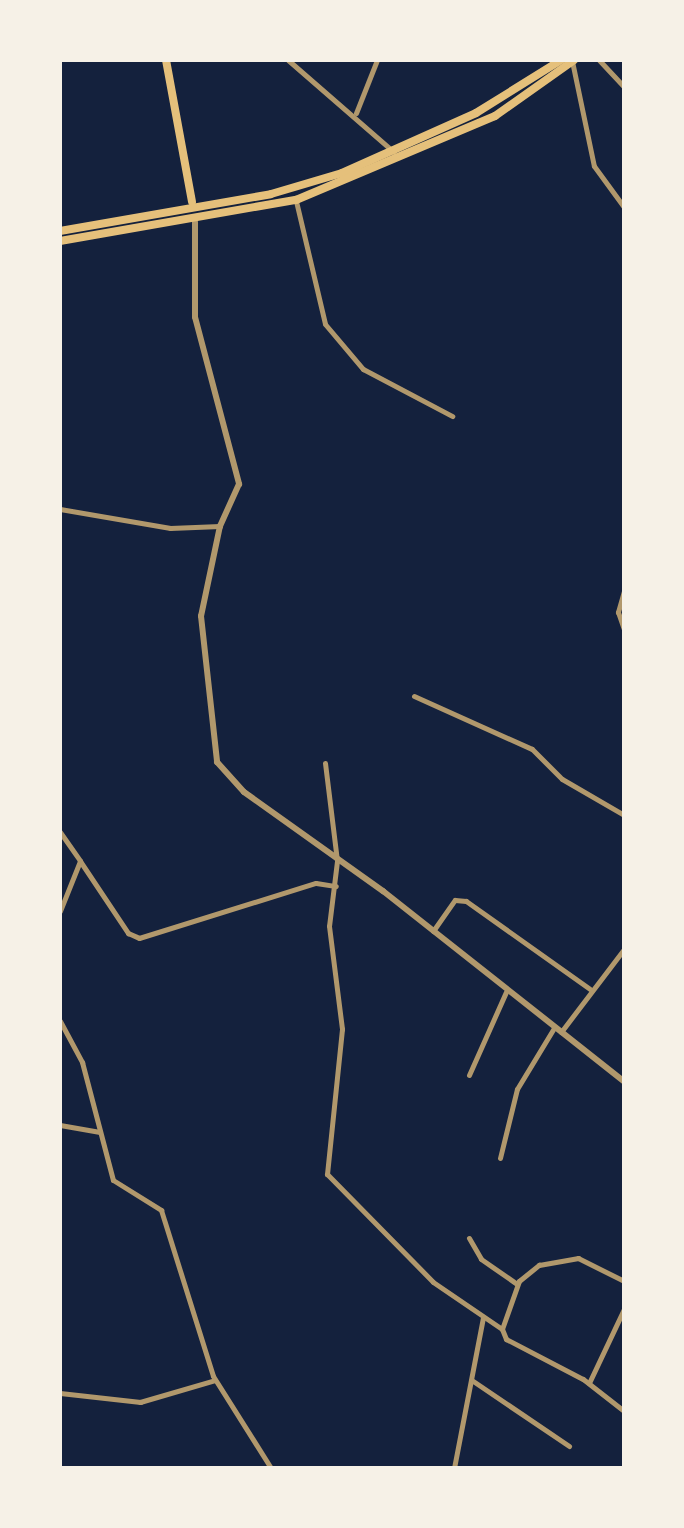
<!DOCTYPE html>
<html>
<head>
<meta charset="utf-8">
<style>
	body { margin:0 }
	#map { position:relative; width:684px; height:1528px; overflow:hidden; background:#14213d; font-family:"PT Serif",serif }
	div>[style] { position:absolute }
	.minor>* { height:5px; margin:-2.5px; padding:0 2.5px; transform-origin:2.5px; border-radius:2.5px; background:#b1986c }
	.tertiary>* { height:6px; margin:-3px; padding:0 3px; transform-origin:3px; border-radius:3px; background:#b1986c }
	.primary>* { height:8px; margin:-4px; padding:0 4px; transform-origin:4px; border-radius:4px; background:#e5c07b }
	.trunk>* { height:8px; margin:-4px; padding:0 4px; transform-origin:4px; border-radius:4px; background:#e5c07b }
	span { translate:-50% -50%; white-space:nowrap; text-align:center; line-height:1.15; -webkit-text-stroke:8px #f6f1e7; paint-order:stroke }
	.frame { position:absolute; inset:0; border:62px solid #f6f1e7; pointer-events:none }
</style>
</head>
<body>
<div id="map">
	<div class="minor">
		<div style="left:288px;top:60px;width:140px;rotate:41deg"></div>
		<div style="left:599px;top:60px;width:37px;rotate:47deg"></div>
		<div style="left:572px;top:61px;width:107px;rotate:78.2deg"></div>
		<div style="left:594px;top:166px;width:51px;rotate:53.8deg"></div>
		<div style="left:356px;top:113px;width:57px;rotate:-68.4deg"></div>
		<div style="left:296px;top:201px;width:126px;rotate:76.7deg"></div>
		<div style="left:325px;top:324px;width:59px;rotate:49.8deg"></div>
		<div style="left:363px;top:369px;width:101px;rotate:27.8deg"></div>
		<div style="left:60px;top:509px;width:112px;rotate:9.8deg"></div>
		<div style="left:170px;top:528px;width:50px;rotate:-2.3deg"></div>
		<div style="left:624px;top:591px;width:22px;rotate:106deg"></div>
		<div style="left:618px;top:612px;width:18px;rotate:71deg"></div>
		<div style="left:414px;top:696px;width:129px;rotate:24.2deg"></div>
		<div style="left:532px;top:749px;width:42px;rotate:45deg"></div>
		<div style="left:562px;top:779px;width:72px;rotate:30.1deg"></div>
		<div style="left:325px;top:763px;width:99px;rotate:83deg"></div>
		<div style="left:337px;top:861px;width:65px;rotate:97deg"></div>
		<div style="left:329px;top:926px;width:104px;rotate:82.8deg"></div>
		<div style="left:342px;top:1029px;width:146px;rotate:95.9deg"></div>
		<div style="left:327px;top:1174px;width:151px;rotate:45.5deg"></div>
		<div style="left:433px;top:1282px;width:83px;rotate:34.3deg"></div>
		<div style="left:502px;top:1329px;width:11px;rotate:68deg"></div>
		<div style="left:506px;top:1339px;width:87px;rotate:27.5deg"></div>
		<div style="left:583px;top:1379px;width:52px;rotate:38deg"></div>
		<div style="left:60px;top:832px;width:35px;rotate:55deg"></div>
		<div style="left:80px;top:861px;width:54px;rotate:111.8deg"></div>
		<div style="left:80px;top:861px;width:87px;rotate:56.3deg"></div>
		<div style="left:128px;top:933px;width:12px;rotate:24deg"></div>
		<div style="left:139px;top:938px;width:185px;rotate:-17.3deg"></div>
		<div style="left:316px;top:883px;width:20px;rotate:9deg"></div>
		<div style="left:433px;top:931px;width:38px;rotate:-55deg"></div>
		<div style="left:455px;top:900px;width:11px;rotate:5deg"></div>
		<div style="left:466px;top:901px;width:152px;rotate:35.4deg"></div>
		<div style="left:60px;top:1021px;width:47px;rotate:61.8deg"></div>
		<div style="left:82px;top:1062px;width:122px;rotate:75.3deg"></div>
		<div style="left:113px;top:1180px;width:57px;rotate:32deg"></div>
		<div style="left:161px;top:1210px;width:174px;rotate:72.6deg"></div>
		<div style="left:213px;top:1376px;width:109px;rotate:57.8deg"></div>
		<div style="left:561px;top:1032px;width:104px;rotate:-52.8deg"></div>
		<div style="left:469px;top:1075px;width:91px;rotate:-66deg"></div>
		<div style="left:60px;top:1125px;width:39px;rotate:10deg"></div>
		<div style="left:500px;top:1158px;width:71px;rotate:-76.2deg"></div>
		<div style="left:517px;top:1089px;width:71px;rotate:-58.8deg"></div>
		<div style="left:469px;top:1238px;width:24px;rotate:60deg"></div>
		<div style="left:481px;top:1259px;width:44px;rotate:34.8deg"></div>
		<div style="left:502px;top:1329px;width:51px;rotate:-70.5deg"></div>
		<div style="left:519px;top:1281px;width:26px;rotate:-39deg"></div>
		<div style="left:539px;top:1265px;width:40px;rotate:-10deg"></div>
		<div style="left:578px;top:1258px;width:51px;rotate:26.6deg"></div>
		<div style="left:473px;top:1381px;width:116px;rotate:34.1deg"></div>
		<div style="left:589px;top:1383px;width:82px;rotate:-64.7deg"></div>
		<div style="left:60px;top:1393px;width:81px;rotate:6.4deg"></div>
		<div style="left:140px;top:1402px;width:78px;rotate:-16.3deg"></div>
		<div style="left:454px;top:1468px;width:153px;rotate:-79.1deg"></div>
	</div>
	<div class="tertiary">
		<div style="left:195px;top:222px;width:95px;rotate:90deg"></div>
		<div style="left:195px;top:317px;width:173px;rotate:75.2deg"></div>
		<div style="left:239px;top:484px;width:46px;rotate:114.3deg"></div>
		<div style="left:220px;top:526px;width:92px;rotate:101.9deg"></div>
		<div style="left:201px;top:616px;width:147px;rotate:83.7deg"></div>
		<div style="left:217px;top:762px;width:40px;rotate:48deg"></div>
		<div style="left:244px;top:792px;width:171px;rotate:35.5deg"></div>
		<div style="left:383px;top:891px;width:307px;rotate:38.3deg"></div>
	</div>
	<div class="primary">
		<div style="left:166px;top:60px;width:144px;rotate:79.6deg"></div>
	</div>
	<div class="trunk">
		<div style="left:60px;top:231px;width:214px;rotate:-9.9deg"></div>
		<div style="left:271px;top:194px;width:74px;rotate:-16.5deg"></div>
		<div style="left:342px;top:173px;width:147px;rotate:-24.1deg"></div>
		<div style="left:476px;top:113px;width:100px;rotate:-31.9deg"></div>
		<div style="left:60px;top:241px;width:240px;rotate:-9.9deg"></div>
		<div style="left:296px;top:200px;width:216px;rotate:-22.9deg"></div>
		<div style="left:495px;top:116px;width:97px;rotate:-35.3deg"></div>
	</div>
	<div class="frame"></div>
</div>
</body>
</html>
